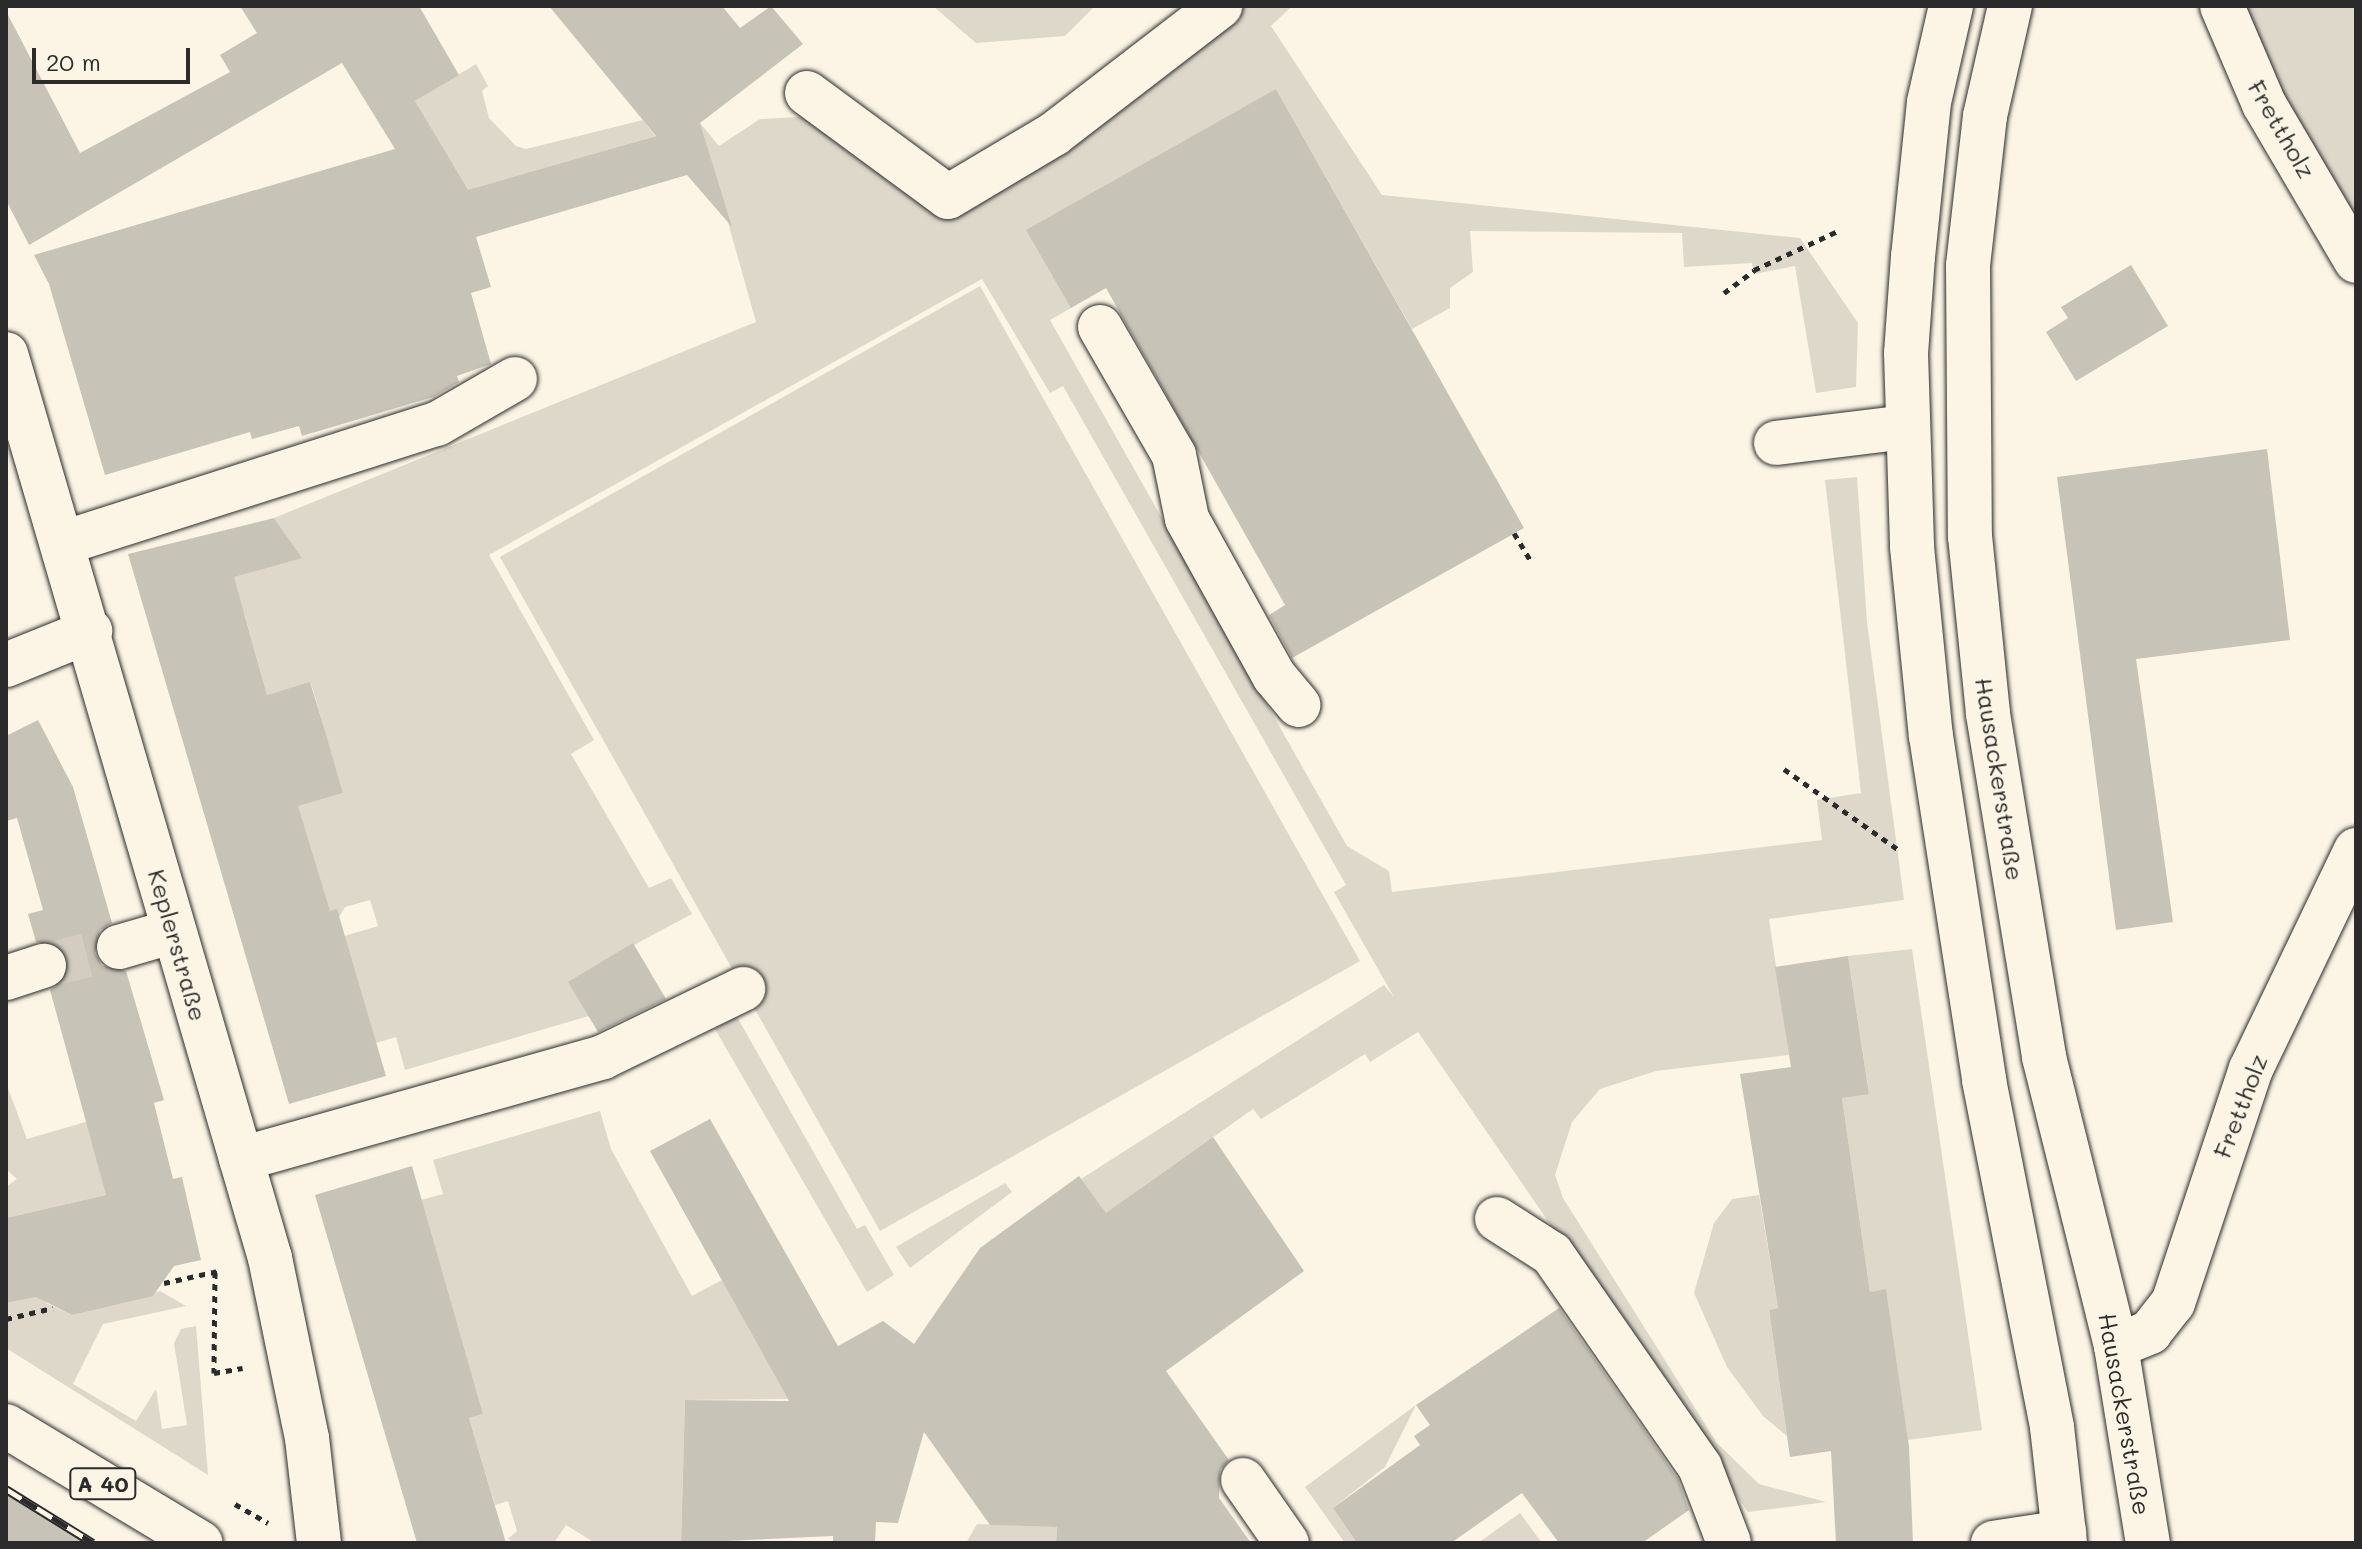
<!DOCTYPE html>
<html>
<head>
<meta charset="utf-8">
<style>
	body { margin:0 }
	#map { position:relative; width:2362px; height:1549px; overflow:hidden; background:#fcf5e5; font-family:Mali,sans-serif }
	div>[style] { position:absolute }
	.green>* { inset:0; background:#ded8ca }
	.building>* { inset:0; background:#c8c3b7 }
	.minor-tunnel>* { height:44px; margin-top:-22px; transform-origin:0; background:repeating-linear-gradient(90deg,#d2cdc0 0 44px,transparent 0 66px) }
	.path>* { height:5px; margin-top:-2.5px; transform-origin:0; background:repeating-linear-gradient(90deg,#2b2b2b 0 6px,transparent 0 12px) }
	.roads { filter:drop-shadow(0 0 2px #2b2b2b) drop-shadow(0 0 2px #2b2b2b) }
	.minor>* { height:44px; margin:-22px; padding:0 22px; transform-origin:22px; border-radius:22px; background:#fcf5e5 }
	.major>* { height:44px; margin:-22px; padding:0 22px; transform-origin:22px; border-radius:22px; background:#fcf5e5 }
	.highway>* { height:44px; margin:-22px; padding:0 22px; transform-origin:22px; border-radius:22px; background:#fcf5e5 }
	.rail>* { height:9px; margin-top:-4.5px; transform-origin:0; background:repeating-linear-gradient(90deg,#fcf5e5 0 18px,#2b2b2b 0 36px); box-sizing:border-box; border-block:2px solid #2b2b2b }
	span { translate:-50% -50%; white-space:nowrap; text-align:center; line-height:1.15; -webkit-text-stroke:6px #fcf5e5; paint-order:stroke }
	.shield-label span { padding:2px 6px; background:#fcf5e5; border:2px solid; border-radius:6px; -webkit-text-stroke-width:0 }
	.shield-label { font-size:22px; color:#2b2b2b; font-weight:700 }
	.street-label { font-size:24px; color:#2b2b2b }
	.frame { position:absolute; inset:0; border:8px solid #2b2b2b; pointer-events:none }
	.scale { position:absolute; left:32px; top:48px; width:158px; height:36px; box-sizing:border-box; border:4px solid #2b2b2b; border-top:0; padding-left:10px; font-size:24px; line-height:28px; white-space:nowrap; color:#2b2b2b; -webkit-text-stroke:6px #fcf5e5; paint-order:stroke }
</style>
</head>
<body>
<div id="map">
	<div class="green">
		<div style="clip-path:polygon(933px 6px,1095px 6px,1065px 36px,976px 43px)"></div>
		<div style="clip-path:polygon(1241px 6px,1292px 6px,1271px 26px,1382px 195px,1800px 238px,1858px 323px,1856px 387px,1816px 393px,1795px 266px,1754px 274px,1752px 263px,1684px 267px,1682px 233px,1470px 231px,1473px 272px,1450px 288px,1450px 308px,1412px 329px,1276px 89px,1071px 308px,1050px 320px,1347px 846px,1389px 871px,1392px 892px,1822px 840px,1817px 800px,1861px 793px,1825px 480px,1857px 477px,1867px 622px,1904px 900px,1769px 919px,1789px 1055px,1656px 1071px,1600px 1089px,1572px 1122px,1555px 1175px,1563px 1198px,1717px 1443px,1759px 1484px,1826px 1502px,1748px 1512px,1418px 1032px,1370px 1062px,1365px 1054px,1261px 1119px,1253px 1109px,1141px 1188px,1123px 1237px,1081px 1179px,1384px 985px,1394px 997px,1334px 892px,1346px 885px,1063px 386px,1050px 393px,982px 279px,489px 555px,594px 740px,571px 754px,649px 888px,671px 878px,692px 914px,634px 945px,589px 1016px,405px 1070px,396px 1037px,376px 1043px,331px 940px,378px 926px,370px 900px,345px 907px,335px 924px,325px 902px,293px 806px,343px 793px,311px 683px,267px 695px,244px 612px,227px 617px,234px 528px,301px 558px,274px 518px,756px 322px,700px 123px,719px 146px,760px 119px,816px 116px,948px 214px)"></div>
		<div style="clip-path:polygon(2230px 6px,2356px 6px,2356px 239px)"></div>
		<div style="clip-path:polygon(476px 64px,488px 86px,482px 91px,489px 118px,516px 146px,526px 149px,643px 120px,655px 136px,468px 192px,415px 101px)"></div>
		<div style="clip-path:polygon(980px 286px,1360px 961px,880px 1231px,500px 557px)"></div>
		<div style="clip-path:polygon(1912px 949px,1982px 1430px,1908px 1440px,1886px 1290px,1870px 1292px,1842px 1098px,1869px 1093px,1848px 956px)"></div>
		<div style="clip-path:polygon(736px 1015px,857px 1229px,865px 1225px,894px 1275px,867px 1292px,715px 1029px)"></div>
		<div style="clip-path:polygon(6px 1083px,27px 1139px,89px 1121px,106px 1195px,6px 1218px,6px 1187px,17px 1179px,6px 1169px)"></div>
		<div style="clip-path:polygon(600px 1111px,611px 1149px,692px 1296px,722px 1280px,788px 1399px,685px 1400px,681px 1543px,595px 1543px,566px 1525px,554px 1543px,514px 1543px,508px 1539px,517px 1531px,508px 1501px,495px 1505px,469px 1418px,483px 1414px,421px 1200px,443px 1194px,433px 1160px)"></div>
		<div style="clip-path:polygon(1005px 1183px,1012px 1192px,910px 1268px,896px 1247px)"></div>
		<div style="clip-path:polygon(1759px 1195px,1778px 1308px,1769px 1310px,1787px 1436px,1763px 1416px,1727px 1367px,1694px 1293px,1714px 1223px,1732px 1199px)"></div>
		<div style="clip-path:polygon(160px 1291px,186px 1306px,103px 1324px,73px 1384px,136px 1421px,156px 1389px,162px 1429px,187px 1425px,174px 1343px,181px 1329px,196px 1326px,208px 1475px,6px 1348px,6px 1303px,44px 1295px,46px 1303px,72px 1315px)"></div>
		<div style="clip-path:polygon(1416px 1405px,1385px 1467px,1333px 1508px,1357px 1543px,1345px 1543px,1305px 1487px)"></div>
		<div style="clip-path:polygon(1520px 1513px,1542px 1543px,1478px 1543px)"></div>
		<div style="clip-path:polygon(977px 1524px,1057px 1527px,1056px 1543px,966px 1543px)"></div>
	</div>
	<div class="building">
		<div style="clip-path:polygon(240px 6px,419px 6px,459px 75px,415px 101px,468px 190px,656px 136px,549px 6px,722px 6px,740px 28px,771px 6px,803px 44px,700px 123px,732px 227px,687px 175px,476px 237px,491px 287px,471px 293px,491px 364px,457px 376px,459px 382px,433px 397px,302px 436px,299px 426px,252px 439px,250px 432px,105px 475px,49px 284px,34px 255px,395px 149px,342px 63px,29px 245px,6px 200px,6px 11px,80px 153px,230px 72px,220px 55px,257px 33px)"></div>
		<div style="clip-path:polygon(1276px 89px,1524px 528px,1292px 658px,1269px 615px,1285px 605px,1106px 288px,1071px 308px,1026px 230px)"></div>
		<div style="clip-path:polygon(2131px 265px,2168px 326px,2076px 381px,2046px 332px,2068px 318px,2061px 307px)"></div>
		<div style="clip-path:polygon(2267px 449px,2290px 640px,2136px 659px,2173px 922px,2116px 930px,2057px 477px)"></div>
		<div style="clip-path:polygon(274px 518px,302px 558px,234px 577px,267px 695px,310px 682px,326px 734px,343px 793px,298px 806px,330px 911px,337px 909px,386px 1076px,289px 1104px,128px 554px)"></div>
		<div style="clip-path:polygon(38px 720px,73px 787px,112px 923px,100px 930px,95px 953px,102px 966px,126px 971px,164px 1100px,154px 1103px,173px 1179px,182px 1177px,201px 1260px,174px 1266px,153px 1296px,72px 1315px,36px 1297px,6px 1303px,6px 1218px,106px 1195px,50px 990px,63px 982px,68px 959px,60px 947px,36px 942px,28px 914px,43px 910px,17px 818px,6px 821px,6px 736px)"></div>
		<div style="clip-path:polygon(633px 943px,666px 999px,598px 1032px,568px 982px)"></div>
		<div style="clip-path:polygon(1848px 956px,1869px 1094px,1842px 1098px,1870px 1292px,1886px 1289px,1909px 1446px,1913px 1543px,1836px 1543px,1831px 1451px,1790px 1457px,1769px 1310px,1778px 1308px,1740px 1074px,1791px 1067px,1775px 967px)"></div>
		<div style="clip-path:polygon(710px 1119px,838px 1346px,883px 1321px,914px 1344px,980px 1248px,1079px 1176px,1106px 1213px,1213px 1137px,1304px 1271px,1166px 1371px,1229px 1460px,1220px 1470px,1219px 1498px,1251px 1543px,1056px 1542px,1057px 1527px,990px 1525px,924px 1432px,898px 1523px,876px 1522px,875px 1543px,833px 1543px,833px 1536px,681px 1543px,685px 1400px,789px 1401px,650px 1151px)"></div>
		<div style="clip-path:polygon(412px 1166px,483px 1414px,469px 1418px,506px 1543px,417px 1543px,315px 1195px)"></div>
		<div style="clip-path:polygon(1559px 1308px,1678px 1479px,1689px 1510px,1642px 1543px,1559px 1543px,1522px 1493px,1451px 1543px,1357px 1543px,1333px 1508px,1420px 1445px,1414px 1436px,1430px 1425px,1416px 1405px)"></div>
		<div style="clip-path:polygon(6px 1488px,95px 1543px,6px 1543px)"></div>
	</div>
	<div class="minor-tunnel">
		<div style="left:44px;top:966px;width:77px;rotate:-14.2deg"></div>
	</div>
	<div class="path">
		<div style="left:1724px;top:293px;width:38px;rotate:-37deg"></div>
		<div style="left:1754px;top:270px;width:93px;rotate:-24.9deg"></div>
		<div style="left:1514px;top:533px;width:35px;rotate:59deg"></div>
		<div style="left:1784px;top:769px;width:141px;rotate:35.2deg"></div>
		<div style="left:215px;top:1272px;width:101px;rotate:90.6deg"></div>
		<div style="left:214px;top:1373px;width:29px;rotate:-10deg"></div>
		<div style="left:164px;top:1283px;width:55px;rotate:-12.5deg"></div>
		<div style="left:6px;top:1319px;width:48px;rotate:-13.2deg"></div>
		<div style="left:235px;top:1504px;width:38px;rotate:30deg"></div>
	</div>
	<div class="roads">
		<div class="minor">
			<div style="left:2222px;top:6px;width:107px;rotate:66.8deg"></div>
			<div style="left:2264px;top:104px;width:182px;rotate:59.6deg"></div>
			<div style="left:807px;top:93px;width:175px;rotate:36.4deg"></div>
			<div style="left:948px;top:197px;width:123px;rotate:-30.7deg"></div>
			<div style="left:1054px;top:134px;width:210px;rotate:-37.6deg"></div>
			<div style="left:1100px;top:327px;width:148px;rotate:60deg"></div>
			<div style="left:1174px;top:455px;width:65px;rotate:78.5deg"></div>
			<div style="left:1187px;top:519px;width:179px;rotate:61deg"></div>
			<div style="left:1274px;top:676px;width:38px;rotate:50deg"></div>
			<div style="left:6px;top:354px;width:942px;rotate:73.72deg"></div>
			<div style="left:270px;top:1258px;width:184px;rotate:78.4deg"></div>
			<div style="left:307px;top:1438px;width:106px;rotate:83.5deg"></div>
			<div style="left:1776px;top:443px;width:132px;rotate:-7deg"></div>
			<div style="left:63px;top:543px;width:392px;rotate:-17.7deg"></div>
			<div style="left:437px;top:424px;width:90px;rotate:-30deg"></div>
			<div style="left:6px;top:665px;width:91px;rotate:-22deg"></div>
			<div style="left:119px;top:947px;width:57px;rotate:-16.2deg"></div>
			<div style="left:6px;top:978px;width:40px;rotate:-18deg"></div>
			<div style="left:241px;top:1159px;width:376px;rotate:-15.7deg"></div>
			<div style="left:603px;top:1057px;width:156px;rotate:-25.9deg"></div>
			<div style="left:1497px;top:1219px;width:65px;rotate:32.5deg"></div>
			<div style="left:1552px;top:1254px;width:259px;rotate:55.2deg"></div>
			<div style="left:1700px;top:1467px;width:81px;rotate:69.1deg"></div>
			<div style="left:2116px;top:1346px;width:37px;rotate:-22deg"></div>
			<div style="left:2150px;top:1332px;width:37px;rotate:-52deg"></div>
			<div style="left:2173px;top:1303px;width:247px;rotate:-71.6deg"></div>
			<div style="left:2251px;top:1069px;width:243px;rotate:-64.4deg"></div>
			<div style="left:1243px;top:1480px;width:77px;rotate:55.1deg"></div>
			<div style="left:1993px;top:1543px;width:72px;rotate:-8.8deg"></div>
		</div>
		<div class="major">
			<div style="left:1951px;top:6px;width:98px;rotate:102.9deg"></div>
			<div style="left:1929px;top:102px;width:155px;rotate:95.9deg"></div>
			<div style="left:1913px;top:256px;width:97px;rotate:94.1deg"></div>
			<div style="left:1906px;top:353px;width:194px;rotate:88.2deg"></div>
			<div style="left:1912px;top:547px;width:190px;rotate:84.3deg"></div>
			<div style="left:1931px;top:736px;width:348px;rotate:81.2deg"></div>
			<div style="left:1984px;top:1080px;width:354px;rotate:78.9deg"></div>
			<div style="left:2052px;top:1427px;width:117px;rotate:83.6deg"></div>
			<div style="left:2010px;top:6px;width:113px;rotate:102.8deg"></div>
			<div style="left:1985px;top:116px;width:151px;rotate:96.5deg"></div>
			<div style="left:1968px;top:266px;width:270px;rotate:89.6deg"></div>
			<div style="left:1970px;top:536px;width:179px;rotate:84.2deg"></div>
			<div style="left:1988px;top:714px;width:348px;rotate:80.7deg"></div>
			<div style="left:2044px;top:1057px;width:298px;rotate:76deg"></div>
			<div style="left:2116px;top:1346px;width:200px;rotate:80.8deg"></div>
		</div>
		<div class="highway">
			<div style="left:6px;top:1426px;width:227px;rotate:31deg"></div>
		</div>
	</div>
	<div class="rail">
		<div style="left:6px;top:1489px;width:102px;rotate:31.8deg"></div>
	</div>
	<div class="shield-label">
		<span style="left:103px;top:1484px">A 40</span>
	</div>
	<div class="street-label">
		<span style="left:2282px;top:129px;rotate:60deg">Frettholz</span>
		<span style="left:2000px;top:779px;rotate:81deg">Hausackerstraße</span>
		<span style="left:178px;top:945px;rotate:74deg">Keplerstraße</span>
		<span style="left:2240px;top:1106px;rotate:-69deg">Frettholz</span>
		<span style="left:2125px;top:1414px;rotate:80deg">Hausackerstraße</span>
	</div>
	<div class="frame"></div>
	<div class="scale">20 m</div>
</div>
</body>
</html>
